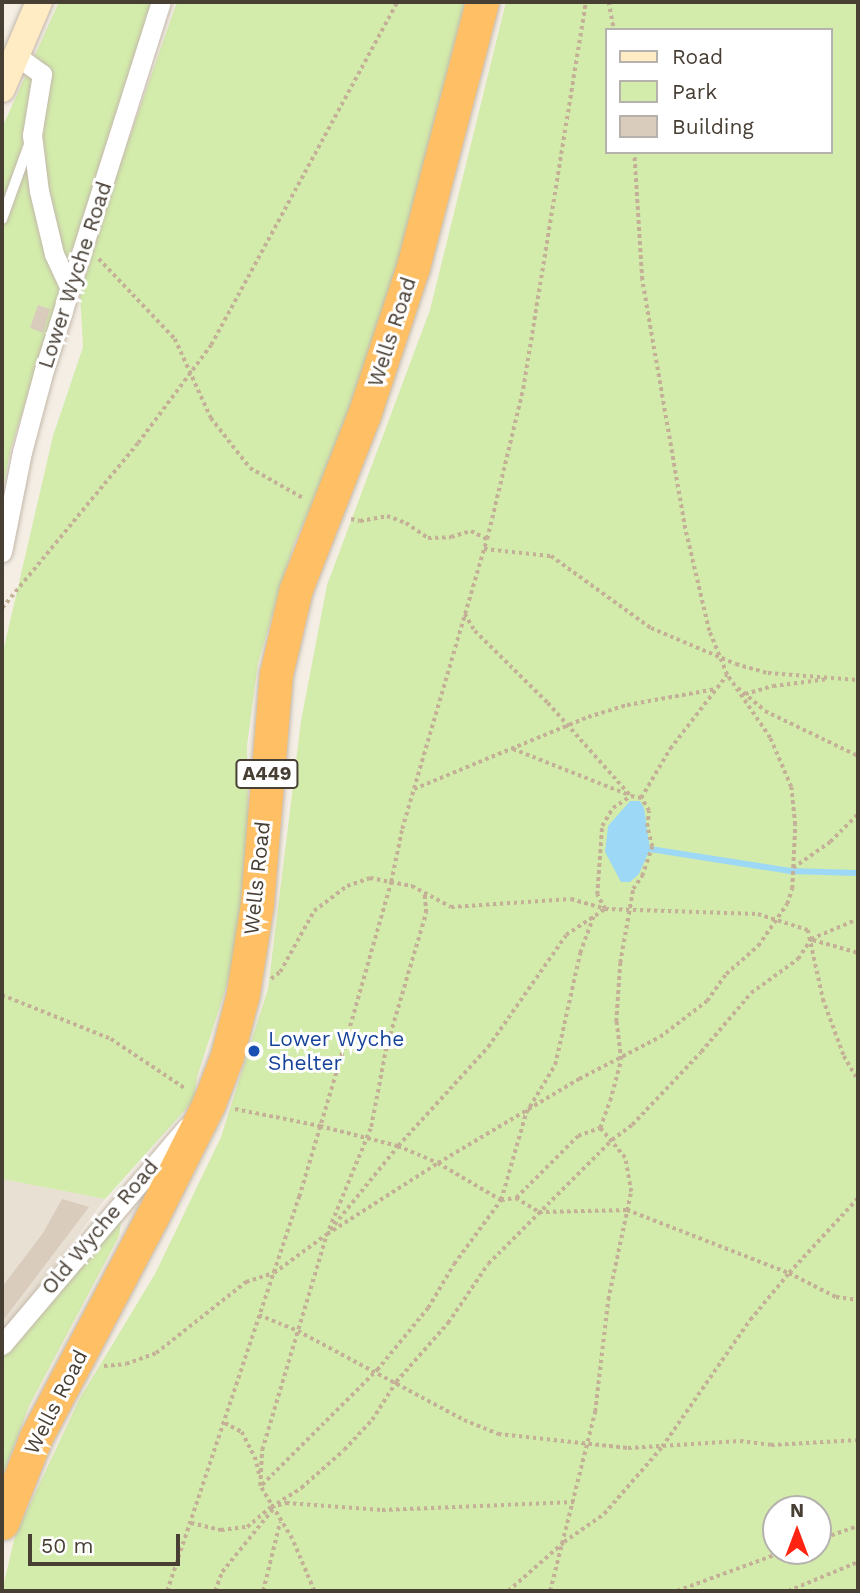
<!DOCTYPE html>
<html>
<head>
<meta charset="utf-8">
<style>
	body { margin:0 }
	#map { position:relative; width:860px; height:1593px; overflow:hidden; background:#f4eee5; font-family:"Work Sans",sans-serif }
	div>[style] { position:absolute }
	.residential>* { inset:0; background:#e8e0d3 }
	.green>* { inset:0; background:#d3ecab }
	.water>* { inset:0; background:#9dd8f6 }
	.stream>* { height:6px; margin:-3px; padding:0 3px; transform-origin:3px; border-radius:3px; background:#9dd8f6 }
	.building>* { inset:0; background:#daccbd }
	.path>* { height:3.5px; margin-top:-1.75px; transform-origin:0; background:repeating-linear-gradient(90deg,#c3b097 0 3.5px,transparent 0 7px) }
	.roads { filter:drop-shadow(0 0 2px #c3b8aa) drop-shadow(0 0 2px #c3b8aa) }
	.lane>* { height:10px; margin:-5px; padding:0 5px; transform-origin:5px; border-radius:5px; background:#fff }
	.street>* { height:19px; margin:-9.5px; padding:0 9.5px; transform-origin:9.5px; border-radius:9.5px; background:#fff }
	.secondary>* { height:26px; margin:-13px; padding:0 13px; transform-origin:13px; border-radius:13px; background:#ffecc4 }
	.highway>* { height:33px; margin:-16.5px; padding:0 16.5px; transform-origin:16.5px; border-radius:16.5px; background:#ffc065 }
	.dots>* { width:19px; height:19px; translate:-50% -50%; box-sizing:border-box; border:4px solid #fff; border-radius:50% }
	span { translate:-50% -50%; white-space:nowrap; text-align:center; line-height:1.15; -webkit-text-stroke:6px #fff; paint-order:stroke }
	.shield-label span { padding:2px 5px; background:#fff; border:2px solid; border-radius:5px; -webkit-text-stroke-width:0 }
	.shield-label { font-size:19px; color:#473e34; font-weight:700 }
	.street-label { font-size:21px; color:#473e34 }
	.transit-label { font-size:21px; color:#164399 }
	.left { translate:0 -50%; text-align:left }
	.frame { position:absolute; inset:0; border:4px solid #473e34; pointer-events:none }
	.legend { position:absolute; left:605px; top:28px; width:228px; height:126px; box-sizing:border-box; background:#fff; border:2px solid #b5b2ae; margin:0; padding:9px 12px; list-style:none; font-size:21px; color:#473e34 }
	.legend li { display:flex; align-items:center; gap:14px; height:35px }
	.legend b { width:35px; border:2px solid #b5b2ae }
	.north { position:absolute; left:762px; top:1495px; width:70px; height:70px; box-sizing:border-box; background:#fff; border:2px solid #b5b2ae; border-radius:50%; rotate:0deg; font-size:19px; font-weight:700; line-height:28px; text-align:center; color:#473e34 }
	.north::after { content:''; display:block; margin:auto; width:24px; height:32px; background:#ff2311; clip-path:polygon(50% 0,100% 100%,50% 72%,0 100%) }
	.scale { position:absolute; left:28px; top:1534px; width:152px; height:32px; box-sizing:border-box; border:4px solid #473e34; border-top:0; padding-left:9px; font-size:21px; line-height:24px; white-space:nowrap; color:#473e34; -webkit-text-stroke:5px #fff; paint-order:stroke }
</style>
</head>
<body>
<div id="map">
	<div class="residential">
		<div style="clip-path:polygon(2px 1179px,105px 1199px,2px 1335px)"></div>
	</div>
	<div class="green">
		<div style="clip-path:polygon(59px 2px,152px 2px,11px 448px,2px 493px,2px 128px)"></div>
		<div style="clip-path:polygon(177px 2px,465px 2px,382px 326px,313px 503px,294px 544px,258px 663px,247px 745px,249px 876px,236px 957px,197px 1077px,194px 1100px,105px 1199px,2px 1179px,2px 656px,53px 436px,83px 347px,80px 295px,111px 190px)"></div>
		<div style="clip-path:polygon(evenodd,506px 2px,858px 2px,858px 1591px,2px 1591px,15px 1536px,80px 1398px,155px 1274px,221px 1137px,268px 989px,301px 721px,327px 585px,430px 310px,506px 2px,606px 30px,830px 30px,830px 152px,606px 152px,606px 30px,506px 2px,776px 1509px,818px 1509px,818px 1551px,776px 1551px,776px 1509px)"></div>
		<div style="clip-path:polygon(124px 1199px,119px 1236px,29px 1406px,2px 1478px,2px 1356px)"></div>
	</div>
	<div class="water">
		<div style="clip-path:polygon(630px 801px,640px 801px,644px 808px,650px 849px,639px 874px,630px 882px,621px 882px,605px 852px,608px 826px)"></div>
	</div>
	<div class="stream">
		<div style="left:650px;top:849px;width:142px;rotate:8.9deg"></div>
		<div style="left:790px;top:871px;width:68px;rotate:1.7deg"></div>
	</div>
	<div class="building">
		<div style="clip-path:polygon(38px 305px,50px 309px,43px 333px,30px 328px)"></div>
		<div style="clip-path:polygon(62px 1199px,89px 1207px,2px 1322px,2px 1287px,43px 1233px)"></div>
	</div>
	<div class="path">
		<div style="left:609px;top:2px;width:28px;rotate:80deg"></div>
		<div style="left:99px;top:259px;width:110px;rotate:46.5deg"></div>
		<div style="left:175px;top:339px;width:87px;rotate:65.5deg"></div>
		<div style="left:211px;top:418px;width:63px;rotate:52deg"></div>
		<div style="left:250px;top:468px;width:61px;rotate:29.5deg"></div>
		<div style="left:351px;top:519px;width:9px;rotate:13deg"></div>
		<div style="left:360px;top:521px;width:27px;rotate:-10deg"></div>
		<div style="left:387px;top:516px;width:20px;rotate:20deg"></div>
		<div style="left:406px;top:523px;width:27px;rotate:34deg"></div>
		<div style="left:428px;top:538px;width:23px;rotate:-2deg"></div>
		<div style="left:451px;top:537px;width:21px;rotate:-17deg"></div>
		<div style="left:471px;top:531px;width:18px;rotate:27deg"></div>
		<div style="left:484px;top:549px;width:67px;rotate:6deg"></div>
		<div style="left:551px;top:556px;width:123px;rotate:35.8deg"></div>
		<div style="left:651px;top:628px;width:92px;rotate:23deg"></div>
		<div style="left:736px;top:664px;width:33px;rotate:16deg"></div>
		<div style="left:768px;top:673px;width:90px;rotate:4.4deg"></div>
		<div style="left:2px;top:608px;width:214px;rotate:-50.5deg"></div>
		<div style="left:138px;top:443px;width:122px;rotate:-53.3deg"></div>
		<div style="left:211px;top:345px;width:390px;rotate:-61.5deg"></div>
		<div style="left:465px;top:614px;width:20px;rotate:60deg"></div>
		<div style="left:475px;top:631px;width:103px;rotate:44.6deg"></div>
		<div style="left:548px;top:703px;width:125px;rotate:48.3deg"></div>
		<div style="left:631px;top:796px;width:10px;rotate:11deg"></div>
		<div style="left:641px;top:798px;width:57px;rotate:-59.4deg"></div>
		<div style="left:670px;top:749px;width:93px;rotate:-52.4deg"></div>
		<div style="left:738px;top:688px;width:35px;rotate:40deg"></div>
		<div style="left:765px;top:711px;width:103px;rotate:25.8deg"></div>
		<div style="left:745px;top:694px;width:29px;rotate:-16deg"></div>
		<div style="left:773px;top:686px;width:56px;rotate:-7.1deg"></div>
		<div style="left:513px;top:749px;width:125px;rotate:21.6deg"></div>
		<div style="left:414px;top:789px;width:188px;rotate:-22.5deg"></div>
		<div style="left:588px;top:717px;width:41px;rotate:-17.1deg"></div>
		<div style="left:627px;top:705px;width:90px;rotate:-10.2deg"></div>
		<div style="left:793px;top:868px;width:45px;rotate:-35.1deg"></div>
		<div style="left:830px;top:842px;width:40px;rotate:-45deg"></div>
		<div style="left:813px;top:940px;width:47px;rotate:16.1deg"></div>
		<div style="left:271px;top:979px;width:11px;rotate:-38deg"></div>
		<div style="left:280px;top:972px;width:70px;rotate:-60.9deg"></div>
		<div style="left:314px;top:911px;width:41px;rotate:-37.1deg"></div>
		<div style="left:347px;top:886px;width:24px;rotate:-19deg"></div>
		<div style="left:370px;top:878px;width:43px;rotate:10.8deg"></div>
		<div style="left:412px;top:886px;width:44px;rotate:28.3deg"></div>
		<div style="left:451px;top:907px;width:120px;rotate:-3.8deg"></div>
		<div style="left:571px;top:899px;width:35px;rotate:16deg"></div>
		<div style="left:605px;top:909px;width:153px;rotate:1.9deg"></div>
		<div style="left:758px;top:914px;width:52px;rotate:17.7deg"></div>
		<div style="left:808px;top:930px;width:71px;rotate:77.7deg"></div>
		<div style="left:823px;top:999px;width:61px;rotate:69.8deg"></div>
		<div style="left:844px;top:1056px;width:28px;rotate:60deg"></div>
		<div style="left:2px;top:995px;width:118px;rotate:22deg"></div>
		<div style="left:111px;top:1039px;width:90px;rotate:33.7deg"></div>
		<div style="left:235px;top:1109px;width:87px;rotate:11.3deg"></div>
		<div style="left:320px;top:1126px;width:81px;rotate:14.4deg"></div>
		<div style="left:398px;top:1146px;width:43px;rotate:23deg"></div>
		<div style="left:438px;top:1163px;width:73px;rotate:30.4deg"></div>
		<div style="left:501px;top:1200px;width:15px;rotate:-8deg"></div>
		<div style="left:516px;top:1198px;width:88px;rotate:-45deg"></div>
		<div style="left:578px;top:1136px;width:23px;rotate:-20deg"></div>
		<div style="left:600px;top:1128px;width:29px;rotate:-70deg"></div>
		<div style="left:610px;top:1101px;width:42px;rotate:-75deg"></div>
		<div style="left:621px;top:1060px;width:38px;rotate:-97deg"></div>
		<div style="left:616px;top:1022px;width:59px;rotate:-86.1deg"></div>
		<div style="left:620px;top:963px;width:75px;rotate:-80deg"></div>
		<div style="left:633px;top:889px;width:16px;rotate:-55deg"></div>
		<div style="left:642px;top:876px;width:31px;rotate:-71deg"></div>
		<div style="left:652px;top:847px;width:21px;rotate:-104deg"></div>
		<div style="left:647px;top:827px;width:16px;rotate:-83deg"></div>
		<div style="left:649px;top:811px;width:15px;rotate:-122deg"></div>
		<div style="left:516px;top:1198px;width:27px;rotate:31deg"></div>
		<div style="left:539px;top:1212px;width:88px;rotate:-1.3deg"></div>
		<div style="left:627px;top:1210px;width:174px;rotate:21.3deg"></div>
		<div style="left:789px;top:1273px;width:53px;rotate:27.1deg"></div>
		<div style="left:836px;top:1297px;width:22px;rotate:8deg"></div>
		<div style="left:329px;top:1229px;width:110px;rotate:-67.6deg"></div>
		<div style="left:371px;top:1127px;width:80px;rotate:-79.2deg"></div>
		<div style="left:386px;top:1048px;width:141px;rotate:-73.5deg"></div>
		<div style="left:426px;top:913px;width:21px;rotate:-95deg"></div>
		<div style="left:330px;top:1230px;width:108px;rotate:-51deg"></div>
		<div style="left:398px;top:1146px;width:134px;rotate:-47.7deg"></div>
		<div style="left:488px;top:1047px;width:136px;rotate:-55.1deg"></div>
		<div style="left:566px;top:935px;width:47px;rotate:-33.7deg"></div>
		<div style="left:605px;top:909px;width:16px;rotate:-120deg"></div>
		<div style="left:597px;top:895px;width:69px;rotate:-85.9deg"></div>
		<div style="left:602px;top:826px;width:21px;rotate:-59deg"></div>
		<div style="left:613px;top:808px;width:22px;rotate:-34deg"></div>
		<div style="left:259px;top:1315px;width:42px;rotate:22.3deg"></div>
		<div style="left:298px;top:1331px;width:188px;rotate:28.2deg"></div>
		<div style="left:464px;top:1420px;width:37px;rotate:22deg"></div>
		<div style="left:498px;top:1434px;width:131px;rotate:6.1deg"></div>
		<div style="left:628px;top:1448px;width:112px;rotate:-3.6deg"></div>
		<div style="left:740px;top:1441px;width:31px;rotate:7deg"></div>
		<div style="left:771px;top:1445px;width:87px;rotate:-3.3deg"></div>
		<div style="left:104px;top:1366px;width:22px;rotate:-5deg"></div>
		<div style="left:126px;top:1364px;width:32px;rotate:-20deg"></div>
		<div style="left:156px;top:1353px;width:115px;rotate:-38.3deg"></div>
		<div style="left:246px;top:1282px;width:29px;rotate:-18deg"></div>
		<div style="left:274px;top:1273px;width:66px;rotate:-36.3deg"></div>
		<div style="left:327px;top:1234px;width:132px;rotate:-32.6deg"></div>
		<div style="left:438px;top:1163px;width:164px;rotate:-30.8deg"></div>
		<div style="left:579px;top:1079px;width:91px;rotate:-27.4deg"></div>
		<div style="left:660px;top:1037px;width:59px;rotate:-37.5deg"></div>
		<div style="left:707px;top:1001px;width:33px;rotate:-55deg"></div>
		<div style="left:726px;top:974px;width:43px;rotate:-41.2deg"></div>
		<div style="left:758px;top:946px;width:51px;rotate:-55.4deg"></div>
		<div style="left:787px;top:904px;width:16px;rotate:-72deg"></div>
		<div style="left:792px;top:889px;width:64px;rotate:-87.3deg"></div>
		<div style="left:795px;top:825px;width:38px;rotate:-96deg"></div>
		<div style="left:791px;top:787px;width:53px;rotate:-113.2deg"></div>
		<div style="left:770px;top:738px;width:76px;rotate:-124.3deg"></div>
		<div style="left:727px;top:675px;width:48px;rotate:-112.2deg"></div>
		<div style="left:709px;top:631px;width:105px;rotate:-103.2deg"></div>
		<div style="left:685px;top:529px;width:253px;rotate:-99.8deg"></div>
		<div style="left:642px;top:280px;width:128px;rotate:-93.6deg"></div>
		<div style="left:225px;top:1423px;width:19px;rotate:28deg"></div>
		<div style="left:242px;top:1432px;width:28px;rotate:63deg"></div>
		<div style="left:255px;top:1457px;width:21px;rotate:76deg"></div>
		<div style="left:262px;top:1485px;width:163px;rotate:-45deg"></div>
		<div style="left:377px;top:1370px;width:80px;rotate:-50.6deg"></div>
		<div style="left:428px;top:1308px;width:51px;rotate:-59.4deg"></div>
		<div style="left:454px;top:1264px;width:79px;rotate:-53.7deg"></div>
		<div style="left:501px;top:1200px;width:91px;rotate:-74deg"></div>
		<div style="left:526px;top:1113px;width:56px;rotate:-58.9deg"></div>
		<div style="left:555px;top:1065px;width:115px;rotate:-77.4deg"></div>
		<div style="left:580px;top:953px;width:40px;rotate:-69.8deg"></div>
		<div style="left:271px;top:1507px;width:36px;rotate:-32deg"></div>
		<div style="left:301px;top:1488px;width:57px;rotate:-41.5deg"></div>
		<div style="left:344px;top:1450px;width:41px;rotate:-47deg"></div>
		<div style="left:372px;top:1420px;width:45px;rotate:-57.7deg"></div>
		<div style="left:396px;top:1382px;width:79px;rotate:-48.6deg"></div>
		<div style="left:448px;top:1323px;width:71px;rotate:-55.9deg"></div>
		<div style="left:488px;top:1264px;width:175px;rotate:-45deg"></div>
		<div style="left:612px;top:1140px;width:25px;rotate:-37deg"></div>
		<div style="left:632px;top:1125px;width:100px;rotate:-46.6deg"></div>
		<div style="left:701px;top:1052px;width:77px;rotate:-49.7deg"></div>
		<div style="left:751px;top:993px;width:58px;rotate:-35.9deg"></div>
		<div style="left:798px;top:959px;width:24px;rotate:-57deg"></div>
		<div style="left:811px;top:939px;width:51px;rotate:-23.1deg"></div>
		<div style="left:191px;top:1523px;width:31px;rotate:13deg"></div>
		<div style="left:221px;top:1530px;width:26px;rotate:-7deg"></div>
		<div style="left:247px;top:1527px;width:31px;rotate:-40deg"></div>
		<div style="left:271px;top:1507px;width:16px;rotate:-15deg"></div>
		<div style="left:286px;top:1503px;width:96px;rotate:4.2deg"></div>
		<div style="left:382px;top:1510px;width:192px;rotate:-2.4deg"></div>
		<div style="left:818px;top:1540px;width:42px;rotate:-19.3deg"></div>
		<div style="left:167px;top:1591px;width:416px;rotate:-71.5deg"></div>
		<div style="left:299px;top:1197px;width:171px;rotate:-73.4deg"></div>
		<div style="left:348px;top:1033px;width:157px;rotate:-74.1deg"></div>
		<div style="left:391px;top:882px;width:54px;rotate:-78.3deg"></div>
		<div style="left:402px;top:829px;width:302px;rotate:-73.7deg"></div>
		<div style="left:487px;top:539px;width:154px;rotate:-76.5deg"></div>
		<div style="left:523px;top:389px;width:392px;rotate:-80.8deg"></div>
		<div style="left:215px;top:1591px;width:20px;rotate:-70deg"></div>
		<div style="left:222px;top:1572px;width:81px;rotate:-51deg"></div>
		<div style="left:263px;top:1591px;width:71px;rotate:-76.2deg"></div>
		<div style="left:314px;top:1591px;width:56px;rotate:-112.9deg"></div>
		<div style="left:292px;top:1539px;width:62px;rotate:-121.1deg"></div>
		<div style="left:260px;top:1486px;width:36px;rotate:-87deg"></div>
		<div style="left:262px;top:1450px;width:223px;rotate:-73.3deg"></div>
		<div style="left:508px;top:1591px;width:74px;rotate:-41.2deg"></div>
		<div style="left:564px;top:1542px;width:49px;rotate:-35deg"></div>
		<div style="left:604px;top:1514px;width:89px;rotate:-49.1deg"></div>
		<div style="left:662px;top:1447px;width:155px;rotate:-55.3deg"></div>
		<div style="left:750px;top:1320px;width:61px;rotate:-50.3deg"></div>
		<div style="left:789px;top:1273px;width:102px;rotate:-47.4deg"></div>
		<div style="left:550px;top:1591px;width:185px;rotate:-75.9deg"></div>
		<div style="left:595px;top:1412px;width:113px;rotate:-83.4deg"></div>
		<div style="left:608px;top:1300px;width:110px;rotate:-78deg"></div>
		<div style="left:631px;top:1192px;width:35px;rotate:-100deg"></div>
		<div style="left:625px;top:1158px;width:39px;rotate:-130deg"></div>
		<div style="left:677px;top:1591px;width:115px;rotate:-20.3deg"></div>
		<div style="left:788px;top:1591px;width:76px;rotate:-22.5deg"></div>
	</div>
	<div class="roads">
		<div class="lane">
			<div style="left:2px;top:219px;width:77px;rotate:-70.1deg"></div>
		</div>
		<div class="street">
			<div style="left:17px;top:56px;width:31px;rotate:36deg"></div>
			<div style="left:42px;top:74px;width:62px;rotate:99.3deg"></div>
			<div style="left:32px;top:135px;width:56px;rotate:82.9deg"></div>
			<div style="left:39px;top:191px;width:65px;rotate:76.6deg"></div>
			<div style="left:54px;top:254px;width:38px;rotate:65deg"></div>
			<div style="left:2px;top:552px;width:102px;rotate:-78.7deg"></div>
			<div style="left:22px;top:452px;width:85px;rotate:-75deg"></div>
			<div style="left:44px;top:370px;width:386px;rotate:-72.4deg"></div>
			<div style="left:2px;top:1345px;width:286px;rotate:-49.7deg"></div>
		</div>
		<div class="secondary">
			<div style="left:2px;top:89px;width:95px;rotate:-67deg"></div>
		</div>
		<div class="highway">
			<div style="left:2px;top:1523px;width:92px;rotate:-68.4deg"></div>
			<div style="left:36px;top:1437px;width:246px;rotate:-62.2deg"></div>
			<div style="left:151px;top:1219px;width:130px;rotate:-63.4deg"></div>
			<div style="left:209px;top:1103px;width:50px;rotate:-69deg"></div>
			<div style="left:227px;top:1056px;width:65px;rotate:-75.7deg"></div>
			<div style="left:243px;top:993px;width:90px;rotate:-81.1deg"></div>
			<div style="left:257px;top:904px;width:231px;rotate:-85.3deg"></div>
			<div style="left:276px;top:674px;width:87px;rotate:-76.8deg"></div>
			<div style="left:296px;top:589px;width:187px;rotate:-68.7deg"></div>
			<div style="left:364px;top:415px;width:156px;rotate:-71.7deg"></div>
			<div style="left:413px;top:267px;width:274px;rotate:-75.4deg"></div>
		</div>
	</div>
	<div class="dots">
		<div style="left:254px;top:1051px;background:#1a4fb4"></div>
	</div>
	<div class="shield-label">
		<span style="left:267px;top:774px">A449</span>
	</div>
	<div class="street-label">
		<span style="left:75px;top:275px;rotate:-72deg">Lower Wyche Road</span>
		<span style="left:392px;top:332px;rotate:-72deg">Wells Road</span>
		<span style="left:257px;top:878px;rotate:-84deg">Wells Road</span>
		<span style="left:100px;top:1227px;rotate:-50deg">Old Wyche Road</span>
		<span style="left:56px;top:1402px;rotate:-63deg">Wells Road</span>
	</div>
	<div class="transit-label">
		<span class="left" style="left:268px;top:1051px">Lower Wyche<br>Shelter</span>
	</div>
	<div class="frame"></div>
	<ul class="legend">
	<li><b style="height:9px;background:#ffecc4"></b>Road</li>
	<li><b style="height:19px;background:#d3ecab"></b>Park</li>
	<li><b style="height:19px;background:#daccbd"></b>Building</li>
	</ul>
	<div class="north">N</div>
	<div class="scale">50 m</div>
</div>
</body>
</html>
